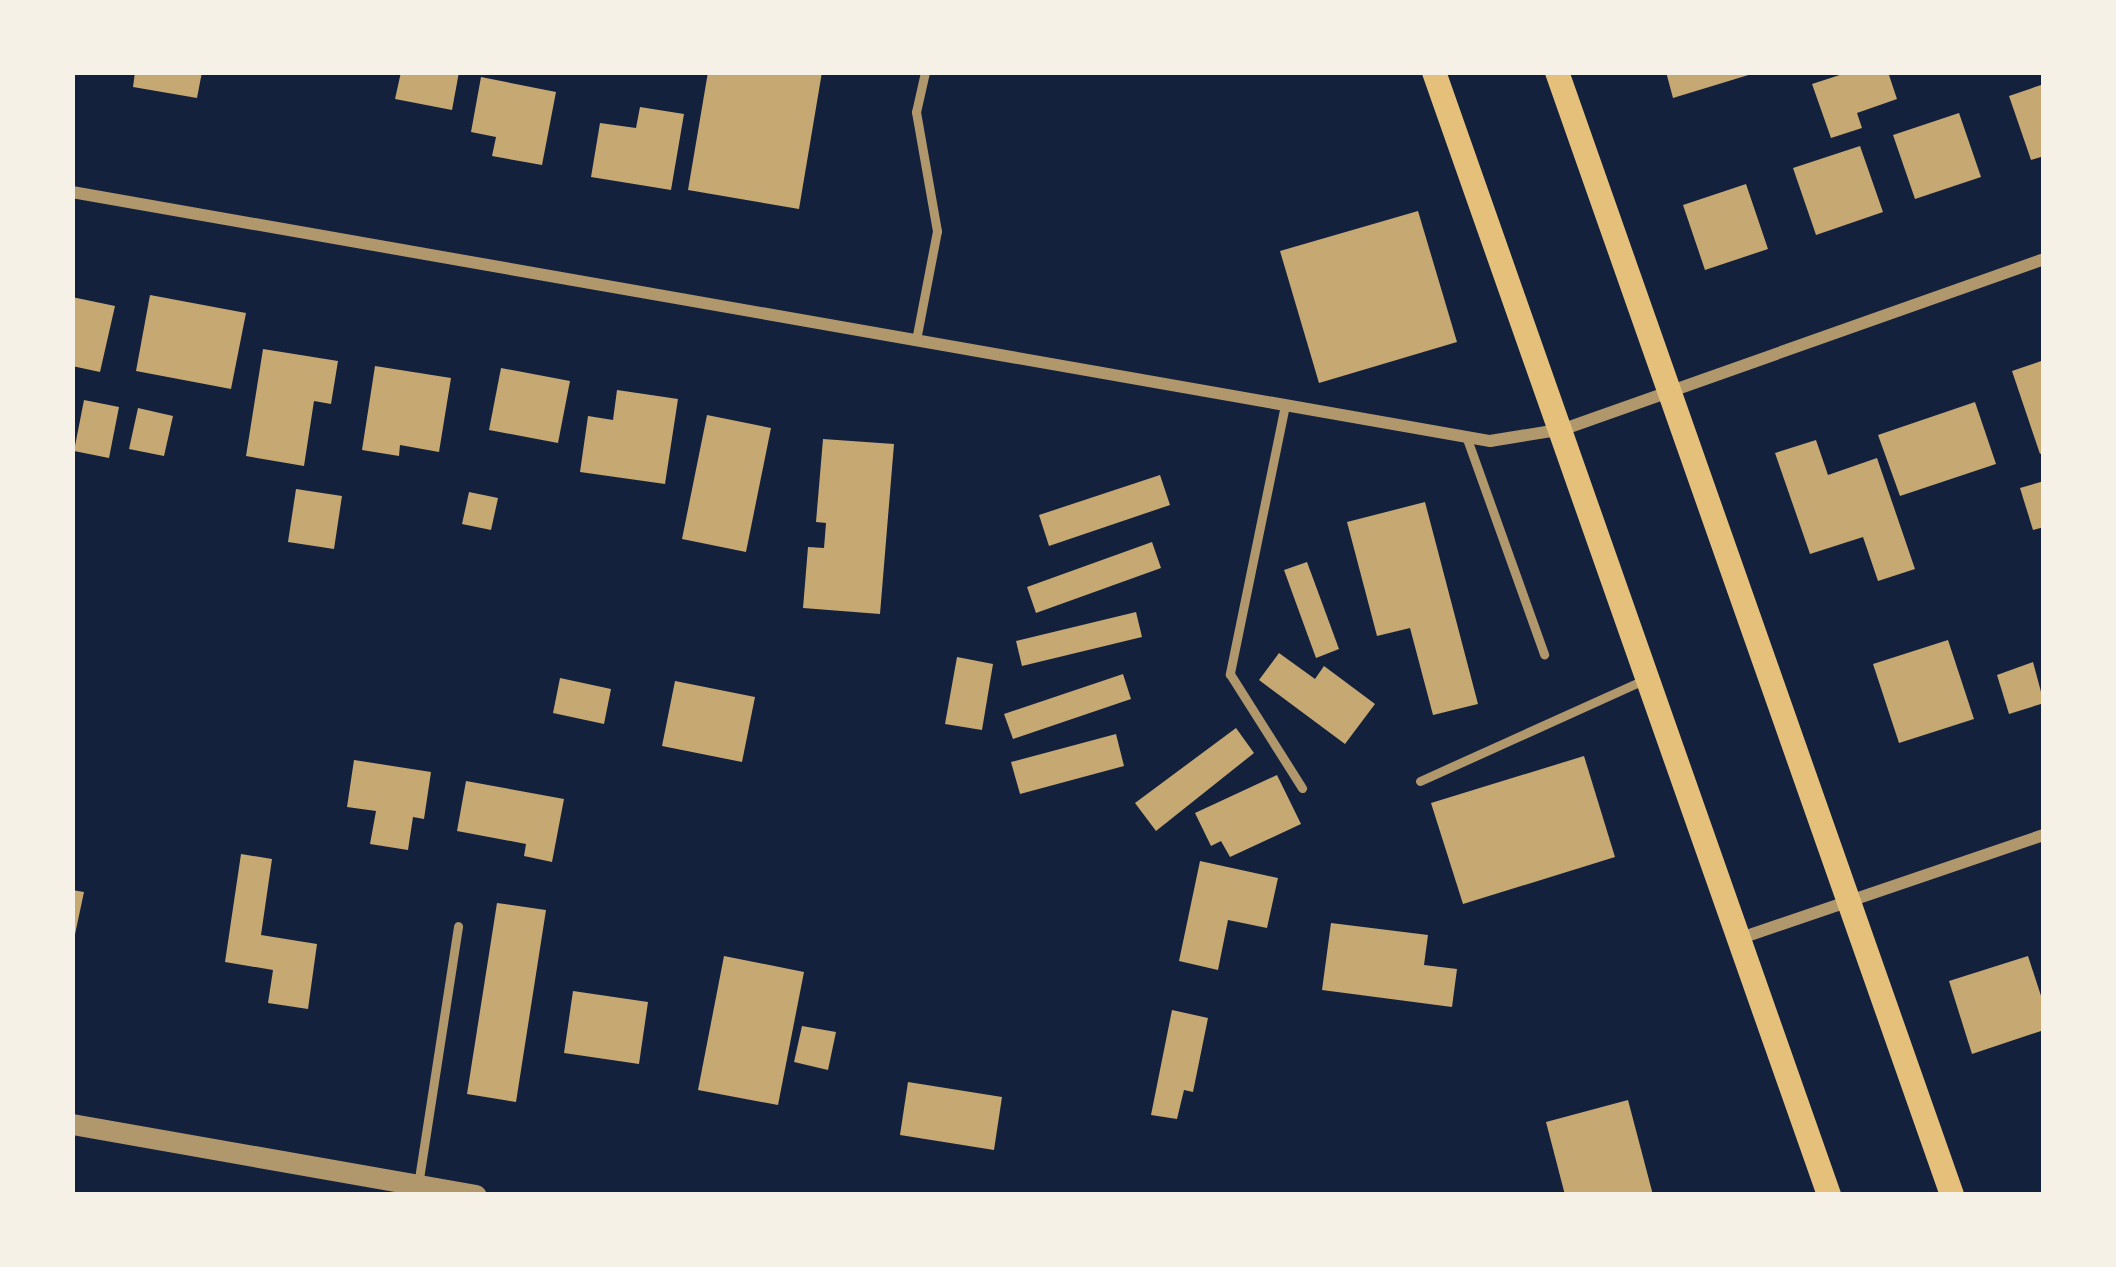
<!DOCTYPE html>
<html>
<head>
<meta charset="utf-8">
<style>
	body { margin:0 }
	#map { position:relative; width:2116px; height:1267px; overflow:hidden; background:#14213d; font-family:Georgia,serif }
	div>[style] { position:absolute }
	.building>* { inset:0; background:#c6a872 }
	.service>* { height:9px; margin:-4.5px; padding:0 4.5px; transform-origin:4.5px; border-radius:4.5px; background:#b1986c }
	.minor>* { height:12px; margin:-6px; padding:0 6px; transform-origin:6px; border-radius:6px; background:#b1986c }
	.tertiary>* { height:21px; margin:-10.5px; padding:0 10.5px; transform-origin:10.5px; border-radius:10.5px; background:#b1986c }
	.secondary>* { height:24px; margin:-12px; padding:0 12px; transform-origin:12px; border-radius:12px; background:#e5c07b }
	span { translate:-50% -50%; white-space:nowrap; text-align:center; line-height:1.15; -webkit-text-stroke:12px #f6f1e7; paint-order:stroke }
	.frame { position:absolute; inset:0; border:75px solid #f6f1e7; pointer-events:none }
</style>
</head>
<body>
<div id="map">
	<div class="building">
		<div style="clip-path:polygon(135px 72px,202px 72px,197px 98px,133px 87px)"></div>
		<div style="clip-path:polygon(401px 72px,459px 72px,452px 110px,395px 99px)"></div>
		<div style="clip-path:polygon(708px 72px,822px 72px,799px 209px,688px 190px)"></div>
		<div style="clip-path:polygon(1666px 72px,1755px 72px,1755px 73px,1673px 98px)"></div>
		<div style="clip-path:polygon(1849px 72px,1888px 72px,1897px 99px,1857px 113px,1862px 128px,1831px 138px,1812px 84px)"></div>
		<div style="clip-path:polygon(481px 77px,556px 92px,542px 165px,492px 156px,496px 137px,471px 132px)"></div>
		<div style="clip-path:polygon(2044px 84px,2044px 156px,2031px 160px,2009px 96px)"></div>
		<div style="clip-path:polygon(640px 107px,684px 114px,671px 190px,591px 177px,600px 123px,636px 128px)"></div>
		<div style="clip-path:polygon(1959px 113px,1981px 177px,1915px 199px,1893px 135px)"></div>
		<div style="clip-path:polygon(1860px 146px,1883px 212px,1816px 235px,1793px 168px)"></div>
		<div style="clip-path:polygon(1746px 184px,1768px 249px,1705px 270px,1683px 205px)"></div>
		<div style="clip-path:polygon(1418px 211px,1457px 342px,1319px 383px,1280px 251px)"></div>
		<div style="clip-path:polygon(150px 295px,246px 313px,231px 389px,136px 371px)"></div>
		<div style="clip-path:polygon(72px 297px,115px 306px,100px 372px,72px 366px)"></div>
		<div style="clip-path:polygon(263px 349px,338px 361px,331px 404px,314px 401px,304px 466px,246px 456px)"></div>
		<div style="clip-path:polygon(2044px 360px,2044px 452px,2040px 454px,2012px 371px)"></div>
		<div style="clip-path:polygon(375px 366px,451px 378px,439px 452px,400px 445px,399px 456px,362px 450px)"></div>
		<div style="clip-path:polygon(501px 368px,570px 381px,558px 443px,489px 430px)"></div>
		<div style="clip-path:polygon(617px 390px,678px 399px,665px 484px,580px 472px,588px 416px,613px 420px)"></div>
		<div style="clip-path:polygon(84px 400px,119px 407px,109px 458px,74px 451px)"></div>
		<div style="clip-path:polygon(1975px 402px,1996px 464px,1900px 496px,1878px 435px)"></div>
		<div style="clip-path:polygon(138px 408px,173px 416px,164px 456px,129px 449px)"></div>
		<div style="clip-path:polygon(707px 415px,771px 428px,746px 552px,682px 539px)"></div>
		<div style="clip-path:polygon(823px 439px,894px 444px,880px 614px,803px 608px,808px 547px,824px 548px,826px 523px,816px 522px)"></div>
		<div style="clip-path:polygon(1816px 440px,1828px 475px,1877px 458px,1915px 569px,1878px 581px,1863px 537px,1810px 554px,1775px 453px)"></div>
		<div style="clip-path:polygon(1160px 475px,1170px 505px,1049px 546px,1039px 515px)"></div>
		<div style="clip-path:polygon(2044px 481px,2044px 527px,2033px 530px,2020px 488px)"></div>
		<div style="clip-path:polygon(296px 489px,342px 496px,334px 549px,288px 542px)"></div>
		<div style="clip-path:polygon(469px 492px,498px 498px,491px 530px,462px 524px)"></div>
		<div style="clip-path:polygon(1425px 502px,1478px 704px,1433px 715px,1410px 628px,1377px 636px,1347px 522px)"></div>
		<div style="clip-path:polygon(1152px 542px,1161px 568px,1036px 613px,1027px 587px)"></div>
		<div style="clip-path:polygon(1307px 562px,1339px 649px,1316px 658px,1284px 570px)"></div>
		<div style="clip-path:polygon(1136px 612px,1142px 637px,1022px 666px,1016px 641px)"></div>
		<div style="clip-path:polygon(1948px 640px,1974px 719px,1899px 743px,1873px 664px)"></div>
		<div style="clip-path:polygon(1279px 653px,1315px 679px,1324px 666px,1375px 704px,1345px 744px,1259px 680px)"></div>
		<div style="clip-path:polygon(957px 657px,993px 664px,982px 730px,945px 724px)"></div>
		<div style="clip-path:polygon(2033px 662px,2044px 703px,2009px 714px,1997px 675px)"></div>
		<div style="clip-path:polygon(1123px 674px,1131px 699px,1013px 739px,1004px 714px)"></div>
		<div style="clip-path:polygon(560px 678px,611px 689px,604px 724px,553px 713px)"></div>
		<div style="clip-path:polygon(675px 681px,755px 697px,742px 762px,662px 746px)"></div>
		<div style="clip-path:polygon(1236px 728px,1254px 753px,1156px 831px,1135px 803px)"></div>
		<div style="clip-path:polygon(1116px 734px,1124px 766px,1020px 794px,1011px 762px)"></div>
		<div style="clip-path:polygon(1584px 756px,1615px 857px,1463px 904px,1431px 803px)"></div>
		<div style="clip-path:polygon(354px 760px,431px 772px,424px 819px,413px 817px,408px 850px,370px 844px,376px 811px,347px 807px)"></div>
		<div style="clip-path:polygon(1277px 775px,1301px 824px,1230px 857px,1221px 841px,1211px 846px,1195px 813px)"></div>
		<div style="clip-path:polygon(466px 781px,564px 799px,552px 862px,524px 856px,526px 844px,457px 831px)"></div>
		<div style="clip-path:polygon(241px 854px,272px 859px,261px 935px,317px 944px,308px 1009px,268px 1003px,273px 970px,225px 962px)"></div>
		<div style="clip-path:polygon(1200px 861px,1278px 878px,1267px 928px,1228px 920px,1218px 970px,1179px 961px)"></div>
		<div style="clip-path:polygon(72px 890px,84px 892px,74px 939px,72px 939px)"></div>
		<div style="clip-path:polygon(497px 903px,546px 910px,516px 1102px,467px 1094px)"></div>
		<div style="clip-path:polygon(1331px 923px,1428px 935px,1424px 965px,1457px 969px,1452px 1007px,1322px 990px)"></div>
		<div style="clip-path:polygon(724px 956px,804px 972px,778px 1105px,698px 1090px)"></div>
		<div style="clip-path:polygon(2028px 956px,2044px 1005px,2044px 1030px,1972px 1054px,1949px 981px)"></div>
		<div style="clip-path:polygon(573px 991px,648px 1002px,639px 1064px,564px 1053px)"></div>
		<div style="clip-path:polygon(1172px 1010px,1208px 1018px,1193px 1092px,1184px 1090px,1177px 1119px,1151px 1115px)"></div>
		<div style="clip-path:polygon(802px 1026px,836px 1032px,828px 1070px,794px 1062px)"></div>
		<div style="clip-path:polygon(908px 1082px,1002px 1097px,994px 1150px,900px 1135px)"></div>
		<div style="clip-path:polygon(1628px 1100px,1653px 1195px,1565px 1195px,1546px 1122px)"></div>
	</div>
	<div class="service">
		<div style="left:916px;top:340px;width:111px;rotate:-79.1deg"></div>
		<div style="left:937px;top:231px;width:121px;rotate:-100deg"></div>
		<div style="left:916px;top:112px;width:41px;rotate:-77.3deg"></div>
		<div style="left:1285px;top:405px;width:275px;rotate:101.6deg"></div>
		<div style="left:1230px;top:674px;width:135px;rotate:57.7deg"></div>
		<div style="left:1466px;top:436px;width:232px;rotate:70.3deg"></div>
		<div style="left:1420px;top:781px;width:246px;rotate:-24.3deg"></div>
		<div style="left:418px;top:1185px;width:262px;rotate:-81.2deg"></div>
	</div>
	<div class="minor">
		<div style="left:72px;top:192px;width:1440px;rotate:9.96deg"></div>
		<div style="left:1490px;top:441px;width:75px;rotate:-9.2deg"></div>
		<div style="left:1564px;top:429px;width:509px;rotate:-19.5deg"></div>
		<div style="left:1738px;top:939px;width:323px;rotate:-18.8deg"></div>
	</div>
	<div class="tertiary">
		<div style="left:72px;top:1124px;width:410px;rotate:10deg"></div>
	</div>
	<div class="secondary">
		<div style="left:1434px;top:72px;width:1190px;rotate:70.62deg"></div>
		<div style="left:1557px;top:72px;width:1190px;rotate:70.62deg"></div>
	</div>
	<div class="frame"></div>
</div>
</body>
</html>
